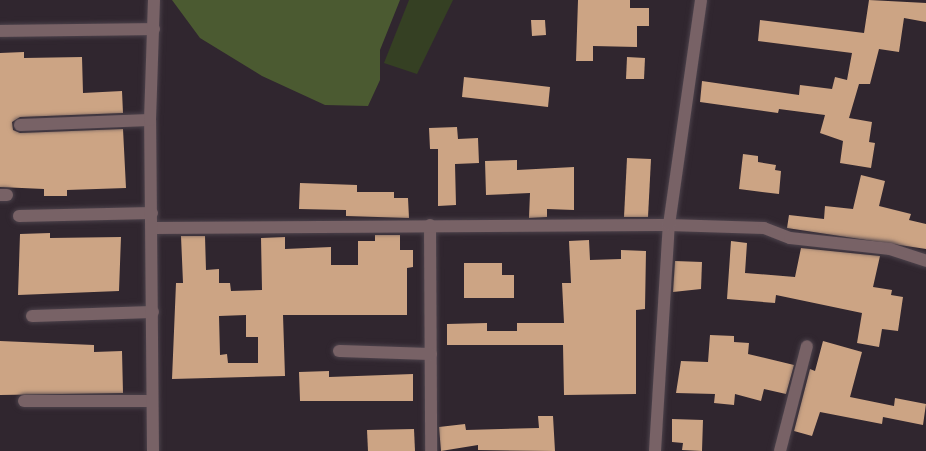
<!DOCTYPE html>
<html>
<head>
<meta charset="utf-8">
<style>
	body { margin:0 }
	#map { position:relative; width:926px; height:451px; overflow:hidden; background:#30262f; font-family:"Fira Sans Condensed",sans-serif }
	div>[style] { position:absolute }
	.green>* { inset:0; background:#354023 }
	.forest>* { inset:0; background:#4b5a31 }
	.building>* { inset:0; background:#cca484 }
	.roads { filter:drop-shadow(0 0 2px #4c424b) drop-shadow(0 0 2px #4c424b) }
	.minor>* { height:12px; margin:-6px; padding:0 6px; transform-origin:6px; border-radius:6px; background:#786266 }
	.tertiary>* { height:12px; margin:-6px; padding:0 6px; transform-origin:6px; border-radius:6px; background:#786266 }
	span { translate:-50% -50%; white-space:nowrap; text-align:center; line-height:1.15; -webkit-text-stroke:6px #30262f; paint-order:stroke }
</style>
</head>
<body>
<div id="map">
	<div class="green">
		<div style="clip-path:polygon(409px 0,453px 0,417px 74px,384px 63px)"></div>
	</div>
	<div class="forest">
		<div style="clip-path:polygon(172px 0,400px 0,380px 50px,380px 80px,368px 106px,325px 105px,262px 76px,200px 38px)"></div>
	</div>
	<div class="building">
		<div style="clip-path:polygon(578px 0,630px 0,630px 8px,649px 8px,649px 26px,637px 26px,637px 47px,593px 46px,593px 61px,576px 61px)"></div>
		<div style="clip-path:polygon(869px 0,926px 3px,926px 22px,904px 18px,899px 52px,879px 49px,870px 84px,859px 84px,849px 118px,872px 122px,869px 142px,875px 143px,871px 168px,840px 163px,843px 141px,820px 133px,825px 115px,779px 109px,778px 113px,700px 102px,702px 81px,799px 95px,800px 85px,832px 89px,835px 77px,847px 80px,852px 53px,758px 41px,760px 20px,864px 33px)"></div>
		<div style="clip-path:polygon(531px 20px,545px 20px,546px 35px,532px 36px)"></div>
		<div style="clip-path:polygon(24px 52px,24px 58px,82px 57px,83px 93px,122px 91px,123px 113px,20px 117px,12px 122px,13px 130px,20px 133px,123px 129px,126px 188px,67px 190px,67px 196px,44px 196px,44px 189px,0 187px,0 53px)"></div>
		<div style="clip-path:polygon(627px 57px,645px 58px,644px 79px,626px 79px)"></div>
		<div style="clip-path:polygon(464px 77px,550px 87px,548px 107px,462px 97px)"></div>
		<div style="clip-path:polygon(457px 127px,458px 139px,478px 138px,479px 163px,455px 164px,456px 205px,438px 206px,438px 149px,430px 149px,429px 128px)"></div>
		<div style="clip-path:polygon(743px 154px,758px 156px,758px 162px,776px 165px,775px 170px,781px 171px,779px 194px,739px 189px)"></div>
		<div style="clip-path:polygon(627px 158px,651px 159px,648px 217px,624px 217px)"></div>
		<div style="clip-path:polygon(517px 160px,517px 170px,574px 167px,574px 210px,547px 209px,547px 217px,529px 218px,530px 193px,486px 195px,485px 161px)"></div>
		<div style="clip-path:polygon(861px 175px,885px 181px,879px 206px,911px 214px,909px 220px,926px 224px,926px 249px,787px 228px,789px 215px,824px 219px,825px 206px,853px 209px)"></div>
		<div style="clip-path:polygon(300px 183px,357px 185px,357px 192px,394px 192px,394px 198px,408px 198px,409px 218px,346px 216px,346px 210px,299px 209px)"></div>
		<div style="clip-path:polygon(50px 233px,50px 238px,121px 237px,119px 291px,18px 295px,20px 234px)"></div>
		<div style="clip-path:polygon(evenodd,375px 235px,400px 235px,400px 250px,413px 250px,413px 267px,407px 268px,407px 315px,283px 315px,285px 376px,172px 379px,176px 283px,183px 283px,181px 236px,205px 236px,206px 270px,219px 269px,219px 283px,230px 283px,231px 291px,262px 290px,261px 238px,285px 237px,285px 249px,331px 247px,331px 265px,358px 265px,358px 241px,375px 241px,375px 235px,246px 315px,246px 337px,258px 337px,258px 363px,228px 363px,227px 354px,220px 355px,219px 316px,246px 315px)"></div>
		<div style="clip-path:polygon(589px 240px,590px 260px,621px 259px,621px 250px,646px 251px,645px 309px,636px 310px,636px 394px,564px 395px,563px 345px,447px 345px,447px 324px,487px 323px,487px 331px,517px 331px,517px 323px,564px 323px,562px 283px,571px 283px,569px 241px)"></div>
		<div style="clip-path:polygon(731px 241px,747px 243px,745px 273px,795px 277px,801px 248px,880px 256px,873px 287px,892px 290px,891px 295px,903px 297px,898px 331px,882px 329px,879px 347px,857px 343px,862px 313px,776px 295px,775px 303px,727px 299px)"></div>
		<div style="clip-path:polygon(675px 261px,702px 262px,701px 289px,673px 292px)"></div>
		<div style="clip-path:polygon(464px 263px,502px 263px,502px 275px,514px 275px,514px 298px,464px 298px)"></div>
		<div style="clip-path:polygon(710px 335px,734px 336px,734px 342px,749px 343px,748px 354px,794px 365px,786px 394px,764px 389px,761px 401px,735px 394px,734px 405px,714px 403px,715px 394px,676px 393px,681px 361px,708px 362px)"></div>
		<div style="clip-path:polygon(0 341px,94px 345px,94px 352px,122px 351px,123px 393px,0 395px)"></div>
		<div style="clip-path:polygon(823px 341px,862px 352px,850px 397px,894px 406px,895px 398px,926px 404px,923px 425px,883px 417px,882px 424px,820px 412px,812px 436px,794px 431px,810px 369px,815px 371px)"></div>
		<div style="clip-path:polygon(329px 371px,329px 377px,413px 374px,413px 401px,300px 401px,299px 372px)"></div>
		<div style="clip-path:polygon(538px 416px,553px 416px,555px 451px,478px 450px,478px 445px,441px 451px,439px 427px,465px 424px,466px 430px,539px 428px)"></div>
		<div style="clip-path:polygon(672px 419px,703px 420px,702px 451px,682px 450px,683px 443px,672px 442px)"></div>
		<div style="clip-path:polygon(414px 429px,415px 451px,368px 451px,367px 430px)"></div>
	</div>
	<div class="roads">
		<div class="minor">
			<div style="left:0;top:31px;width:154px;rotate:-0.7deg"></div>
			<div style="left:20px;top:125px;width:130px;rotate:-2.2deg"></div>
			<div style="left:0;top:195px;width:7px"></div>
			<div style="left:19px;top:216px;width:133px;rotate:-1.3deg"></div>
			<div style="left:430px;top:225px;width:226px;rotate:89.7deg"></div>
			<div style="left:153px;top:228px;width:516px;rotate:-0.33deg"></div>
			<div style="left:669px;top:225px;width:95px;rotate:1.8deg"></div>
			<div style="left:764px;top:228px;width:28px;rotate:21deg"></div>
			<div style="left:790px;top:238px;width:101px;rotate:6.3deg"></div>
			<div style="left:890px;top:249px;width:38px;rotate:18deg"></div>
			<div style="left:32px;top:316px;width:121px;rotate:-1.9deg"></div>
			<div style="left:339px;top:351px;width:92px;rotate:1.9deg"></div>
			<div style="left:24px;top:401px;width:128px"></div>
			<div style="left:655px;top:451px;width:226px;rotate:-86.5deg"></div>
			<div style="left:669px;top:225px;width:227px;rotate:-81.9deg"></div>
			<div style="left:780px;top:451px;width:108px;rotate:-75.6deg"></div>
		</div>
		<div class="tertiary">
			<div style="left:153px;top:451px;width:331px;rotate:-90.5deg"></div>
			<div style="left:150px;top:120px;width:120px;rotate:-88.1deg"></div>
		</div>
	</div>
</div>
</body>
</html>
